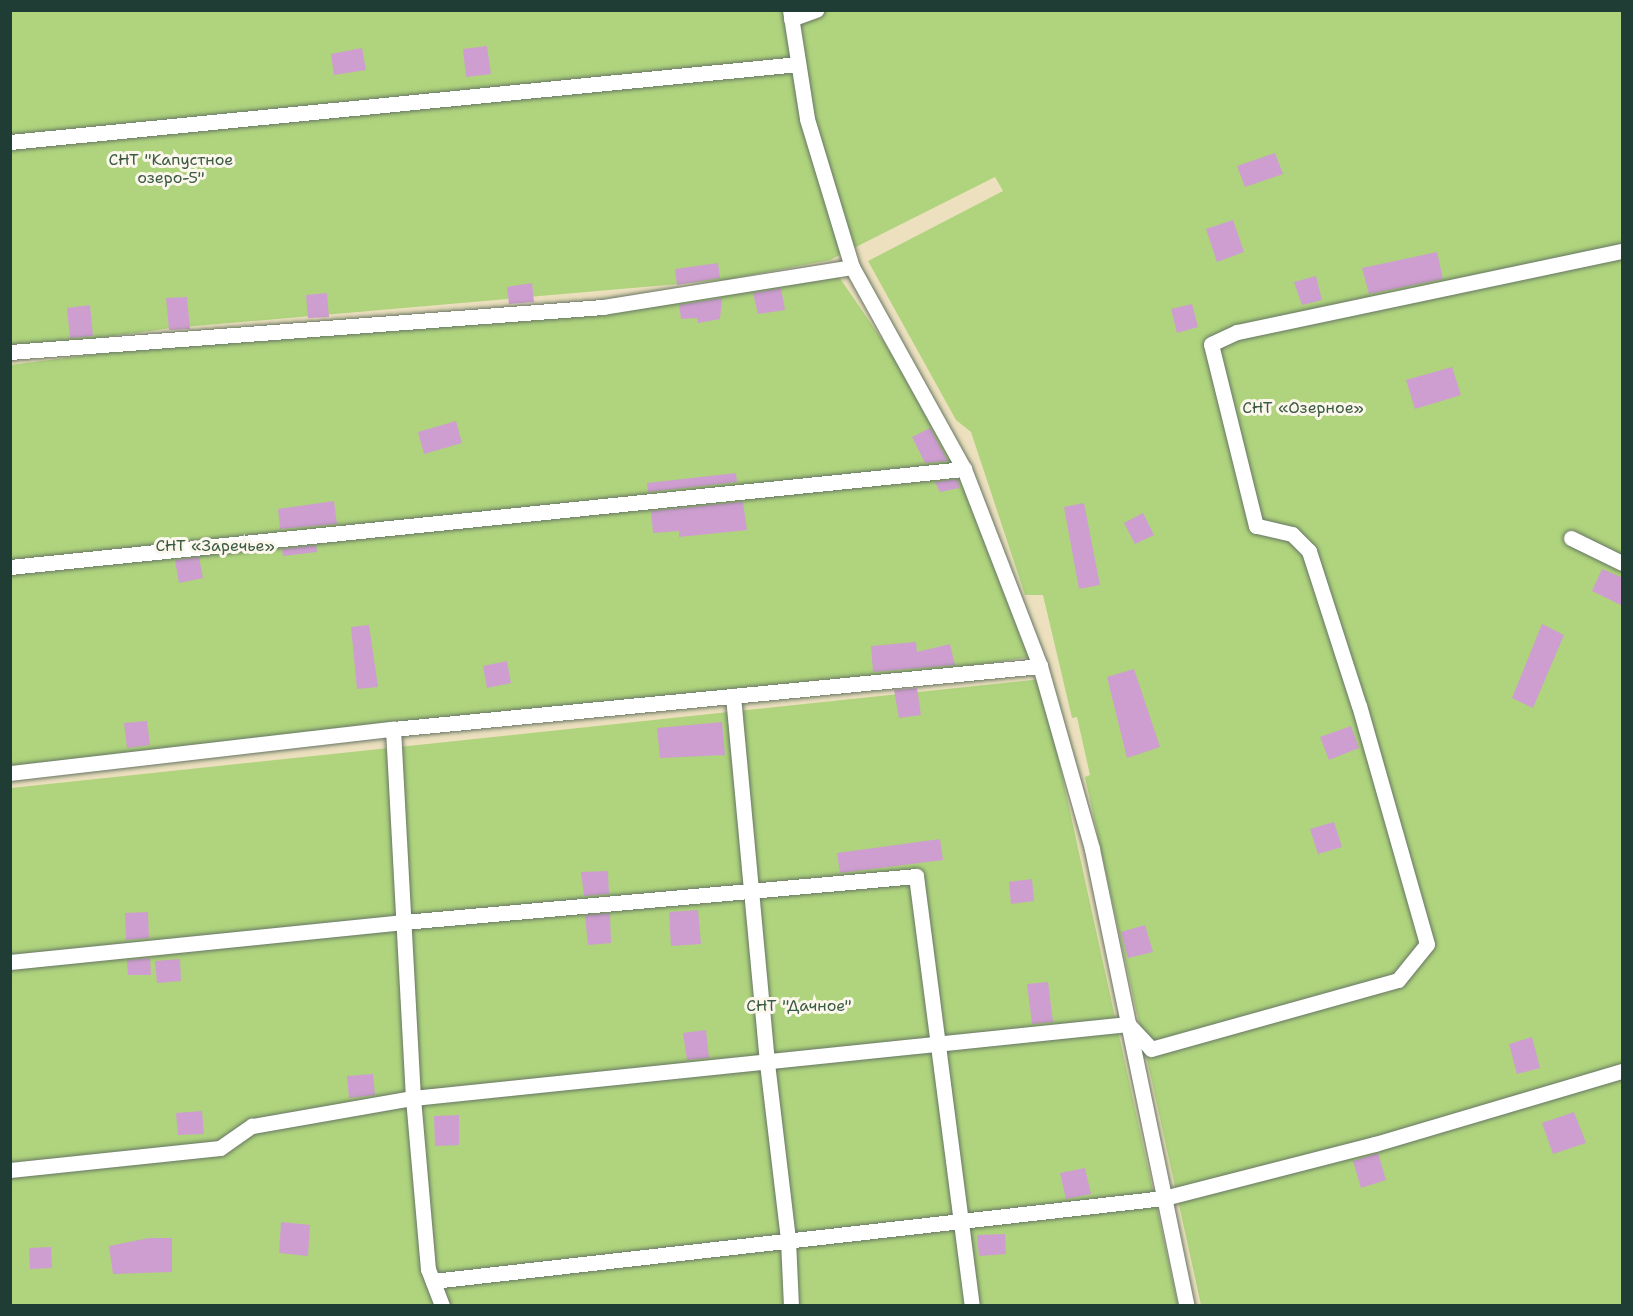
<!DOCTYPE html>
<html>
<head>
<meta charset="utf-8">
<style>
	body { margin:0 }
	#map { position:relative; width:1633px; height:1316px; overflow:hidden; background:#ece0be; font-family:"Shantell Sans",sans-serif }
	div>[style] { position:absolute }
	.green>* { inset:0; background:#afd47d }
	.building>* { inset:0; background:#ce9ed0 }
	.roads { filter:drop-shadow(0 0 2px #677664) drop-shadow(0 0 2px #677664) }
	.service>* { height:15px; margin:-7.5px; padding:0 7.5px; transform-origin:7.5px; border-radius:7.5px; background:#fff }
	span { translate:-50% -50%; white-space:nowrap; text-align:center; line-height:1.15; -webkit-text-stroke:6px #fbf7ec; paint-order:stroke }
	.park-label { font-size:16px; color:#3c5b43 }
	.frame { position:absolute; inset:0; border:12px solid #1f3d34; pointer-events:none }
</style>
</head>
<body>
<div id="map">
	<div class="green">
		<div style="clip-path:polygon(10px 11px,1622px 11px,1622px 1305px,1201px 1305px,1085px 777px,1090px 775px,1077px 717px,1072px 718px,1043px 595px,1025px 595px,971px 432px,956px 420px,868px 261px,1003px 191px,995px 177px,830px 260px,725px 280px,172px 328px,11px 350px)"></div>
		<div style="clip-path:polygon(839px 277px,925px 402px,954px 460px,1029px 657px,851px 684px,11px 772px,10px 365px,176px 344px,502px 323px)"></div>
		<div style="clip-path:polygon(1041px 679px,1178px 1305px,11px 1306px,11px 788px)"></div>
	</div>
	<div class="building">
		<div style="clip-path:polygon(487px 46px,491px 74px,466px 77px,463px 49px)"></div>
		<div style="clip-path:polygon(362px 48px,366px 70px,334px 75px,331px 54px)"></div>
		<div style="clip-path:polygon(1275px 153px,1283px 174px,1245px 187px,1237px 166px)"></div>
		<div style="clip-path:polygon(1233px 220px,1244px 252px,1217px 262px,1206px 229px)"></div>
		<div style="clip-path:polygon(1437px 252px,1443px 279px,1369px 294px,1362px 268px)"></div>
		<div style="clip-path:polygon(718px 263px,720px 278px,677px 285px,675px 269px)"></div>
		<div style="clip-path:polygon(1316px 276px,1322px 300px,1302px 305px,1294px 282px)"></div>
		<div style="clip-path:polygon(532px 283px,534px 302px,509px 304px,507px 287px)"></div>
		<div style="clip-path:polygon(781px 288px,785px 310px,758px 314px,753px 293px)"></div>
		<div style="clip-path:polygon(327px 293px,329px 317px,308px 318px,306px 295px)"></div>
		<div style="clip-path:polygon(187px 297px,190px 329px,169px 330px,166px 298px)"></div>
		<div style="clip-path:polygon(722px 298px,720px 319px,698px 323px,697px 318px,681px 319px,679px 305px)"></div>
		<div style="clip-path:polygon(1192px 304px,1198px 327px,1177px 333px,1171px 309px)"></div>
		<div style="clip-path:polygon(90px 305px,93px 336px,70px 338px,67px 308px)"></div>
		<div style="clip-path:polygon(1452px 367px,1461px 395px,1415px 409px,1406px 380px)"></div>
		<div style="clip-path:polygon(456px 421px,462px 443px,424px 454px,418px 432px)"></div>
		<div style="clip-path:polygon(930px 428px,948px 461px,925px 463px,912px 437px)"></div>
		<div style="clip-path:polygon(736px 473px,737px 482px,648px 492px,647px 483px)"></div>
		<div style="clip-path:polygon(958px 479px,959px 488px,940px 492px,935px 482px)"></div>
		<div style="clip-path:polygon(334px 501px,337px 524px,280px 529px,278px 509px)"></div>
		<div style="clip-path:polygon(739px 502px,743px 502px,747px 530px,679px 537px,679px 531px,653px 533px,651px 511px)"></div>
		<div style="clip-path:polygon(1084px 503px,1100px 585px,1079px 589px,1064px 507px)"></div>
		<div style="clip-path:polygon(1143px 513px,1154px 535px,1135px 544px,1124px 523px)"></div>
		<div style="clip-path:polygon(316px 545px,317px 552px,283px 556px,282px 549px)"></div>
		<div style="clip-path:polygon(199px 557px,203px 578px,179px 583px,175px 560px)"></div>
		<div style="clip-path:polygon(1602px 569px,1623px 578px,1623px 606px,1592px 591px)"></div>
		<div style="clip-path:polygon(1542px 624px,1564px 635px,1533px 708px,1512px 698px)"></div>
		<div style="clip-path:polygon(369px 625px,378px 687px,357px 689px,351px 627px)"></div>
		<div style="clip-path:polygon(916px 642px,917px 652px,950px 644px,955px 665px,873px 672px,871px 646px)"></div>
		<div style="clip-path:polygon(507px 661px,511px 683px,487px 688px,483px 666px)"></div>
		<div style="clip-path:polygon(1134px 669px,1160px 747px,1127px 758px,1107px 677px)"></div>
		<div style="clip-path:polygon(917px 688px,921px 715px,899px 718px,894px 690px)"></div>
		<div style="clip-path:polygon(147px 721px,150px 745px,127px 748px,124px 723px)"></div>
		<div style="clip-path:polygon(722px 722px,725px 755px,660px 758px,657px 728px)"></div>
		<div style="clip-path:polygon(1351px 726px,1359px 748px,1329px 760px,1320px 737px)"></div>
		<div style="clip-path:polygon(1334px 822px,1342px 847px,1318px 854px,1310px 829px)"></div>
		<div style="clip-path:polygon(940px 839px,943px 860px,840px 873px,837px 853px)"></div>
		<div style="clip-path:polygon(608px 871px,609px 894px,584px 896px,581px 872px)"></div>
		<div style="clip-path:polygon(1032px 879px,1034px 901px,1011px 904px,1009px 882px)"></div>
		<div style="clip-path:polygon(698px 910px,701px 944px,671px 946px,669px 912px)"></div>
		<div style="clip-path:polygon(148px 912px,149px 938px,126px 940px,125px 913px)"></div>
		<div style="clip-path:polygon(610px 913px,611px 943px,588px 945px,585px 915px)"></div>
		<div style="clip-path:polygon(1145px 925px,1153px 952px,1128px 958px,1121px 932px)"></div>
		<div style="clip-path:polygon(150px 958px,151px 975px,128px 975px,127px 960px)"></div>
		<div style="clip-path:polygon(180px 959px,181px 981px,157px 983px,155px 961px)"></div>
		<div style="clip-path:polygon(1048px 982px,1053px 1022px,1032px 1024px,1027px 984px)"></div>
		<div style="clip-path:polygon(706px 1030px,709px 1058px,687px 1060px,683px 1033px)"></div>
		<div style="clip-path:polygon(1532px 1037px,1540px 1068px,1517px 1074px,1509px 1044px)"></div>
		<div style="clip-path:polygon(373px 1074px,375px 1095px,349px 1098px,347px 1076px)"></div>
		<div style="clip-path:polygon(202px 1111px,204px 1134px,178px 1135px,176px 1113px)"></div>
		<div style="clip-path:polygon(1574px 1112px,1586px 1143px,1553px 1154px,1542px 1123px)"></div>
		<div style="clip-path:polygon(459px 1115px,459px 1145px,435px 1146px,434px 1116px)"></div>
		<div style="clip-path:polygon(1378px 1153px,1386px 1180px,1361px 1188px,1353px 1161px)"></div>
		<div style="clip-path:polygon(1085px 1168px,1091px 1194px,1066px 1199px,1060px 1173px)"></div>
		<div style="clip-path:polygon(281px 1222px,310px 1225px,308px 1256px,279px 1253px)"></div>
		<div style="clip-path:polygon(1005px 1234px,1006px 1254px,979px 1256px,977px 1235px)"></div>
		<div style="clip-path:polygon(149px 1238px,172px 1238px,172px 1272px,113px 1274px,109px 1246px)"></div>
		<div style="clip-path:polygon(51px 1247px,52px 1268px,30px 1269px,29px 1248px)"></div>
	</div>
	<div class="roads">
		<div class="service">
			<div style="left:790px;top:10px;width:110px;rotate:81.1deg"></div>
			<div style="left:807px;top:119px;width:155px;rotate:73.1deg"></div>
			<div style="left:852px;top:267px;width:231px;rotate:61deg"></div>
			<div style="left:964px;top:469px;width:211px;rotate:68.9deg"></div>
			<div style="left:1040px;top:666px;width:190px;rotate:74.1deg"></div>
			<div style="left:1092px;top:849px;width:467px;rotate:78.3deg"></div>
			<div style="left:791px;top:19px;width:27px;rotate:-20deg"></div>
			<div style="left:10px;top:142px;width:792px;rotate:-5.65deg"></div>
			<div style="left:10px;top:352px;width:595px;rotate:-4.34deg"></div>
			<div style="left:603px;top:307px;width:252px;rotate:-9.1deg"></div>
			<div style="left:1571px;top:538px;width:57px;rotate:26.1deg"></div>
			<div style="left:10px;top:567px;width:959px;rotate:-5.87deg"></div>
			<div style="left:733px;top:696px;width:369px;rotate:84.7deg"></div>
			<div style="left:767px;top:1063px;width:178px;rotate:83.2deg"></div>
			<div style="left:788px;top:1240px;width:66px;rotate:87.4deg"></div>
			<div style="left:393px;top:729px;width:370px;rotate:86.9deg"></div>
			<div style="left:413px;top:1098px;width:719px;rotate:-5.91deg"></div>
			<div style="left:1128px;top:1024px;width:34px;rotate:47deg"></div>
			<div style="left:1151px;top:1049px;width:256px;rotate:-15.6deg"></div>
			<div style="left:1398px;top:980px;width:46px;rotate:-51.1deg"></div>
			<div style="left:1427px;top:944px;width:248px;rotate:-105.9deg"></div>
			<div style="left:1359px;top:706px;width:163px;rotate:-107.9deg"></div>
			<div style="left:1309px;top:551px;width:24px;rotate:-135deg"></div>
			<div style="left:1292px;top:534px;width:37px;rotate:-167deg"></div>
			<div style="left:1256px;top:526px;width:187px;rotate:-103.9deg"></div>
			<div style="left:1211px;top:344px;width:29px;rotate:-25deg"></div>
			<div style="left:1237px;top:332px;width:393px;rotate:-11.9deg"></div>
			<div style="left:10px;top:773px;width:386px;rotate:-6.6deg"></div>
			<div style="left:393px;top:729px;width:650px;rotate:-5.56deg"></div>
			<div style="left:10px;top:962px;width:396px;rotate:-5.8deg"></div>
			<div style="left:404px;top:922px;width:514px;rotate:-5.13deg"></div>
			<div style="left:916px;top:876px;width:434px;rotate:82.6deg"></div>
			<div style="left:10px;top:1170px;width:211px;rotate:-6deg"></div>
			<div style="left:220px;top:1148px;width:39px;rotate:-35deg"></div>
			<div style="left:252px;top:1126px;width:163px;rotate:-9.9deg"></div>
			<div style="left:413px;top:1098px;width:172px;rotate:85deg"></div>
			<div style="left:428px;top:1269px;width:40px;rotate:69deg"></div>
			<div style="left:433px;top:1281px;width:736px;rotate:-6.48deg"></div>
			<div style="left:1164px;top:1198px;width:218px;rotate:-14.4deg"></div>
			<div style="left:1375px;top:1144px;width:258px;rotate:-16.5deg"></div>
		</div>
	</div>
	<div class="park-label">
		<span style="left:171px;top:169px">СНТ "Капустное<br>озеро-5"</span>
		<span style="left:1303px;top:408px">СНТ «Озерное»</span>
		<span style="left:215px;top:546px">СНТ «Заречье»</span>
		<span style="left:799px;top:1006px">СНТ "Дачное"</span>
	</div>
	<div class="frame"></div>
</div>
</body>
</html>
